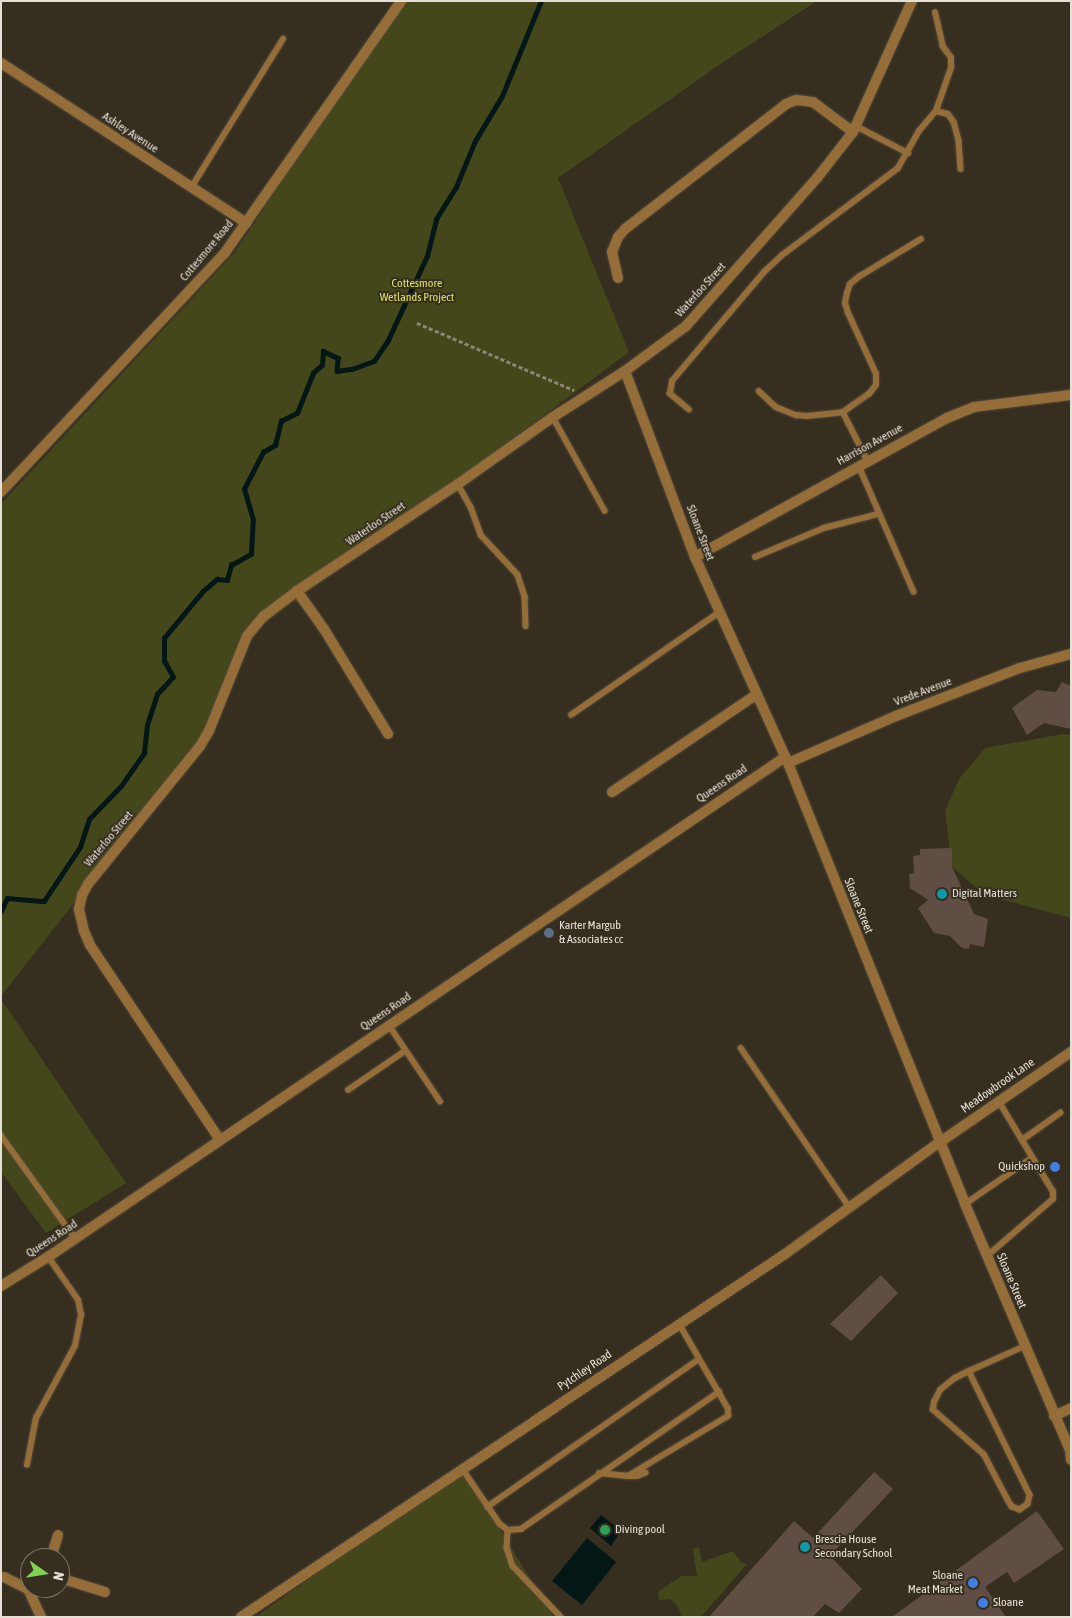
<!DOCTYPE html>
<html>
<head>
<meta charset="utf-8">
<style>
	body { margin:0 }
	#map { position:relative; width:1072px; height:1618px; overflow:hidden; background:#362e1f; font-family:"Asap Condensed",sans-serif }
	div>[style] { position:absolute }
	.green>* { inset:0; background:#44471a }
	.water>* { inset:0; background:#041717 }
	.stream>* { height:4.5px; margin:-2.25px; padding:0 2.25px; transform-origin:2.25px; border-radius:2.25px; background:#041717 }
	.building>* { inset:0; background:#604e45 }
	.path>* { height:2.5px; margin-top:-1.25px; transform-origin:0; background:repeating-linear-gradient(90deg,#8b8578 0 4px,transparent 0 6.5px) }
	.roads { filter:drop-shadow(0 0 1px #524a3c) drop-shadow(0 0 1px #524a3c) }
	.service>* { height:5.5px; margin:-2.75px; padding:0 2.75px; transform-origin:2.75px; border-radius:2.75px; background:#946d38 }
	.minor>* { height:10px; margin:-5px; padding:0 5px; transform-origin:5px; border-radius:5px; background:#946d38 }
	.dots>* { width:14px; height:14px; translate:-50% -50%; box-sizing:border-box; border:2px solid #362e1f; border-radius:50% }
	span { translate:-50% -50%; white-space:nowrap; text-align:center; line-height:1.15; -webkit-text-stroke:4px #362e1f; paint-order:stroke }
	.street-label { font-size:12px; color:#e5e0d6 }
	.park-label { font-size:12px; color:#dae359 }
	.poi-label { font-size:12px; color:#e5e0d6 }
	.left { translate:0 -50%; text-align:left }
	.right { translate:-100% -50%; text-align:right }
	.frame { position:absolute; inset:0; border:2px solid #e5e0d6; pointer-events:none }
	.north { position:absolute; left:20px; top:1548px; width:50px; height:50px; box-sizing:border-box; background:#362e1f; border:1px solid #7c7568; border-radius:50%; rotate:103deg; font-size:14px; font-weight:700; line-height:20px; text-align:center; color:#e5e0d6 }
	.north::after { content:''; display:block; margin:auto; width:18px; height:22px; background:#80d051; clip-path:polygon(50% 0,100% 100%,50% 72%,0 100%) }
</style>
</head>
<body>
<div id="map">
	<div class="green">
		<div style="clip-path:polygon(400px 1px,817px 1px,719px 65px,558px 178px,629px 352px,250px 634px,208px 732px,1px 996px,1px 504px,235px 252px)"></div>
		<div style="clip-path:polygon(1063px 734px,1071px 735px,1071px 918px,985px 895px,952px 867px,945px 811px,959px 779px,985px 748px)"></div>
		<div style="clip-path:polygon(1px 999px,126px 1183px,46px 1233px,1px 1172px)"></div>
		<div style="clip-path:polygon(462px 1468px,554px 1617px,256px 1617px)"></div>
		<div style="clip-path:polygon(699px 1547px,702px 1562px,733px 1551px,741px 1562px,747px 1564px,701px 1617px,682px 1617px,677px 1605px,670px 1599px,659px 1600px,658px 1592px,681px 1576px,697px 1576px,693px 1549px)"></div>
	</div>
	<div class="water">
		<div style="clip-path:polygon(601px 1515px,621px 1531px,611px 1546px,590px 1528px)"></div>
		<div style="clip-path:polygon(587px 1538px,616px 1562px,582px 1605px,552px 1581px)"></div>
	</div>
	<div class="stream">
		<div style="left:1px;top:911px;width:14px;rotate:-65deg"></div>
		<div style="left:7px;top:898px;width:37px;rotate:5deg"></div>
		<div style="left:44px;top:901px;width:65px;rotate:-56.3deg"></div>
		<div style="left:80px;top:847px;width:29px;rotate:-72deg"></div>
		<div style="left:89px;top:819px;width:46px;rotate:-45.9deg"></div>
		<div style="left:121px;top:786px;width:40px;rotate:-55.1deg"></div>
		<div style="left:144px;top:753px;width:28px;rotate:-84deg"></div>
		<div style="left:147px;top:725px;width:33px;rotate:-72deg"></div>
		<div style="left:157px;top:694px;width:23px;rotate:-47deg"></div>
		<div style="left:173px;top:677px;width:18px;rotate:-119deg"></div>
		<div style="left:164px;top:661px;width:23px;rotate:-90deg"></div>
		<div style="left:164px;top:638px;width:60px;rotate:-50.4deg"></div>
		<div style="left:202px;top:592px;width:20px;rotate:-41deg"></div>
		<div style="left:217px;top:579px;width:10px;rotate:6deg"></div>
		<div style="left:227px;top:580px;width:16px;rotate:-75deg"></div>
		<div style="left:231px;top:565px;width:23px;rotate:-29deg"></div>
		<div style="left:251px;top:554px;width:34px;rotate:-87deg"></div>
		<div style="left:253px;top:520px;width:32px;rotate:-106deg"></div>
		<div style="left:244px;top:489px;width:42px;rotate:-62.8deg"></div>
		<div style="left:263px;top:452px;width:14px;rotate:-30deg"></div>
		<div style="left:275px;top:445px;width:25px;rotate:-76deg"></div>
		<div style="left:281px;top:421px;width:18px;rotate:-27deg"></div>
		<div style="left:297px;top:413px;width:43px;rotate:-68.2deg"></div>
		<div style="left:313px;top:373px;width:12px;rotate:-42deg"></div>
		<div style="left:322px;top:365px;width:14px;rotate:-86deg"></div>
		<div style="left:323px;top:351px;width:17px;rotate:25deg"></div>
		<div style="left:338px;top:358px;width:13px;rotate:94deg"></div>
		<div style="left:337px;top:371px;width:15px;rotate:-8deg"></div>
		<div style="left:352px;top:369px;width:23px;rotate:-20deg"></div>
		<div style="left:374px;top:361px;width:25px;rotate:-56deg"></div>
		<div style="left:388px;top:340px;width:93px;rotate:-65.1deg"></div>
		<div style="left:427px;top:256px;width:38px;rotate:-76deg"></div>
		<div style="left:436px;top:219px;width:38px;rotate:-58deg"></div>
		<div style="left:456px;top:187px;width:50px;rotate:-67.6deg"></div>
		<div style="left:475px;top:141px;width:52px;rotate:-59deg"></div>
		<div style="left:502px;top:96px;width:103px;rotate:-67.7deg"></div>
	</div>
	<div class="building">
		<div style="clip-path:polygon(1062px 682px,1071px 686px,1071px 729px,1044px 723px,1027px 735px,1012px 708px,1037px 690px,1056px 692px)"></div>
		<div style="clip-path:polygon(952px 848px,952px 867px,974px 914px,988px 919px,984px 947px,970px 944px,969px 949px,962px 948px,950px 936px,934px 933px,918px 908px,928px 900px,910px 888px,909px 874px,914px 873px,913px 856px,920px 855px,920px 849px)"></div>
		<div style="clip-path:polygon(881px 1275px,898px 1293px,851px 1341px,830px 1324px)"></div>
		<div style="clip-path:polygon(874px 1472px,893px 1489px,830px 1556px,862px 1589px,839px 1613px,825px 1604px,813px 1617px,709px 1617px,794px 1521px,813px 1538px)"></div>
		<div style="clip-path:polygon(1037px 1511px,1064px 1549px,1014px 1583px,1007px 1572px,985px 1587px,1006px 1617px,892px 1617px)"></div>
	</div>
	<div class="path">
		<div style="left:417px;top:323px;width:171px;rotate:23.1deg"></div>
	</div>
	<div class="roads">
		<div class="service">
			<div style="left:936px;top:111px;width:12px;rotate:14deg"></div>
			<div style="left:948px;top:114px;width:10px;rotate:53deg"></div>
			<div style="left:954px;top:122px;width:20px;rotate:75deg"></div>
			<div style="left:959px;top:141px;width:28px;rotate:86deg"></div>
			<div style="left:856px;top:126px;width:59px;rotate:27.4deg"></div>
			<div style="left:191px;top:188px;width:175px;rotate:-58.3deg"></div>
			<div style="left:759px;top:391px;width:23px;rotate:43deg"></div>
			<div style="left:776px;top:407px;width:22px;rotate:22deg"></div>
			<div style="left:796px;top:415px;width:11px;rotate:5deg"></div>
			<div style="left:807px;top:416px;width:36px;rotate:-6deg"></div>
			<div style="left:843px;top:412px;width:32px;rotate:-35deg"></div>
			<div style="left:869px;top:394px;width:11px;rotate:-52deg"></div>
			<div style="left:876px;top:385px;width:11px;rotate:-90deg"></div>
			<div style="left:876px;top:374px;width:67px;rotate:-114.7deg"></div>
			<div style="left:848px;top:313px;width:10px;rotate:-107deg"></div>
			<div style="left:845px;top:303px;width:10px;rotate:-79deg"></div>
			<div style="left:847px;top:293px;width:9px;rotate:-72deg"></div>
			<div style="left:850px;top:284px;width:13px;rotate:-39deg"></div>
			<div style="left:860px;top:276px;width:71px;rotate:-31.2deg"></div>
			<div style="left:689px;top:410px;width:25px;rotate:-140deg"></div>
			<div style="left:670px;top:394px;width:13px;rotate:-81deg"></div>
			<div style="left:672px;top:381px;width:143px;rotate:-49.8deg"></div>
			<div style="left:764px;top:272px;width:23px;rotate:-43deg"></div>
			<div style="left:781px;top:256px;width:146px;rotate:-36.9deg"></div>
			<div style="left:898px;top:168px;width:43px;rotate:-60.4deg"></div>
			<div style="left:919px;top:131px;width:26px;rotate:-50deg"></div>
			<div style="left:936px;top:111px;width:46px;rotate:-70.8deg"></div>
			<div style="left:951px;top:68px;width:10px;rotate:-90deg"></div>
			<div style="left:951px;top:58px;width:14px;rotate:-126deg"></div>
			<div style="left:943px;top:47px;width:35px;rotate:-103deg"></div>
			<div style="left:843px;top:412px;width:55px;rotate:63deg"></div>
			<div style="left:553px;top:417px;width:107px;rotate:61deg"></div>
			<div style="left:859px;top:466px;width:137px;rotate:66.4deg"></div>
			<div style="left:458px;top:484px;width:26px;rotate:61deg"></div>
			<div style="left:471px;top:507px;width:30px;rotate:70deg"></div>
			<div style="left:481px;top:535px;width:54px;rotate:47.2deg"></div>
			<div style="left:518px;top:575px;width:23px;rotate:72deg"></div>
			<div style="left:525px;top:597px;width:29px;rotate:88deg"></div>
			<div style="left:755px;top:557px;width:75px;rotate:-22.8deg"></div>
			<div style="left:824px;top:528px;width:56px;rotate:-14.5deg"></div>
			<div style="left:571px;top:715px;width:181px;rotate:-34.7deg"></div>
			<div style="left:389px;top:1025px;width:92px;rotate:56.1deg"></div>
			<div style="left:741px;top:1048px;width:194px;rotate:55.7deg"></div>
			<div style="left:348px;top:1090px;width:69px;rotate:-34.4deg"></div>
			<div style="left:1px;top:1135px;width:127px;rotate:54.3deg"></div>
			<div style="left:1022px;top:1140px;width:47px;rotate:-35.4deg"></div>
			<div style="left:965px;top:1204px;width:81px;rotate:-34.5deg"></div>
			<div style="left:987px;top:1256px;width:87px;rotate:-40.8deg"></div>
			<div style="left:1053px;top:1199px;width:7px;rotate:-90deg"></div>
			<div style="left:1053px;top:1192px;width:105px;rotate:-121deg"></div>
			<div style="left:969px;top:1371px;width:138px;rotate:63.8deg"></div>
			<div style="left:1030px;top:1495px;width:9px;rotate:103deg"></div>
			<div style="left:1028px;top:1504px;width:10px;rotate:143deg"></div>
			<div style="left:1020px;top:1510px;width:9px;rotate:-159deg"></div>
			<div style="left:1012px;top:1507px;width:7px;rotate:-124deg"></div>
			<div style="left:1008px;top:1501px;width:52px;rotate:-117.6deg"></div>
			<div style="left:984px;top:1455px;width:68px;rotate:-138.6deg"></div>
			<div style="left:933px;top:1410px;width:8px;rotate:-83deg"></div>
			<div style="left:934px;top:1402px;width:13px;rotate:-63deg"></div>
			<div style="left:940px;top:1390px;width:19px;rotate:-39deg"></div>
			<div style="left:955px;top:1378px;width:16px;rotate:-27deg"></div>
			<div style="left:969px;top:1371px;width:61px;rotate:-24.1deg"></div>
			<div style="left:27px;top:1465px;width:48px;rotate:-79.2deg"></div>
			<div style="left:36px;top:1418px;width:82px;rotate:-61.6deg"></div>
			<div style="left:75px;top:1346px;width:32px;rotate:-79deg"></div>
			<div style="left:81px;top:1315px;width:15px;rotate:-101deg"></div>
			<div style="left:78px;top:1300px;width:52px;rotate:-124.9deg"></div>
			<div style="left:462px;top:1468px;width:68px;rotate:55.8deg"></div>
			<div style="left:500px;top:1524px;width:10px;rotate:37deg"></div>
			<div style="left:508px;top:1530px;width:13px;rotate:-4deg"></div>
			<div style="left:521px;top:1529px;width:241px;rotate:-34.7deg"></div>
			<div style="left:599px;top:1473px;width:29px;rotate:6deg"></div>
			<div style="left:628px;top:1476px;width:9px"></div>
			<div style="left:637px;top:1476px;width:9px;rotate:-21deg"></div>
			<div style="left:645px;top:1473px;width:17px;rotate:170deg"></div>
			<div style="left:628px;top:1476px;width:117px;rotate:-31deg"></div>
			<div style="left:728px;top:1416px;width:7px;rotate:-90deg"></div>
			<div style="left:728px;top:1409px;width:98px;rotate:-120deg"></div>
			<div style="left:487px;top:1507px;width:257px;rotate:-34.9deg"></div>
			<div style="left:508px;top:1530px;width:18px;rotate:93deg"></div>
			<div style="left:507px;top:1548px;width:19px;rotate:72deg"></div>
			<div style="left:513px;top:1566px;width:70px;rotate:46.7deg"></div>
		</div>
		<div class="minor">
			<div style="left:1px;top:63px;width:293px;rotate:33.1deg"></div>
			<div style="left:618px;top:278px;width:27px;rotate:-103deg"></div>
			<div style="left:612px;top:252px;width:16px;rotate:-68deg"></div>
			<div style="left:618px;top:237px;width:11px;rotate:-49deg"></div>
			<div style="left:625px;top:229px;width:204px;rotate:-37.8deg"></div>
			<div style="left:786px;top:104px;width:11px;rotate:-22deg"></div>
			<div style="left:796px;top:100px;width:17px;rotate:7deg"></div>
			<div style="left:813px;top:102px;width:50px;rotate:36.9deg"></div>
			<div style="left:625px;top:371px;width:199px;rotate:69.4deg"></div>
			<div style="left:695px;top:557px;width:226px;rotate:65.7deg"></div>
			<div style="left:788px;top:763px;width:475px;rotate:68.1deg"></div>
			<div style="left:965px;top:1204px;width:267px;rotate:66.9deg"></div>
			<div style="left:1070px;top:1450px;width:10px;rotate:84deg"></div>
			<div style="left:1px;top:492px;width:326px;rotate:-46.9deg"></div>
			<div style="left:224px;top:254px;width:309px;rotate:-55deg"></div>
			<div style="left:695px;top:557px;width:288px;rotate:-28.9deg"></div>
			<div style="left:947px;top:418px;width:29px;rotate:-22deg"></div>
			<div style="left:974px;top:407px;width:98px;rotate:-7.1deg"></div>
			<div style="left:297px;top:591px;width:47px;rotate:54.6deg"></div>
			<div style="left:324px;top:629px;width:123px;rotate:58.6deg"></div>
			<div style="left:788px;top:763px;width:118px;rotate:-23.5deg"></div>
			<div style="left:896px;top:716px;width:133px;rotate:-21.2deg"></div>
			<div style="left:1020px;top:668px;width:53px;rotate:-15.4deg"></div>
			<div style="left:612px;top:792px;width:174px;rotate:-34deg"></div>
			<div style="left:220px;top:1140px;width:234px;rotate:-123.7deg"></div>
			<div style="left:90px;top:945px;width:15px;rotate:-113deg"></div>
			<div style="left:84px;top:931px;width:23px;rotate:-103deg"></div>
			<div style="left:79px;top:909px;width:14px;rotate:-78deg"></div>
			<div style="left:82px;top:895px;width:13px;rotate:-61deg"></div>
			<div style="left:88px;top:884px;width:178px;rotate:-50.9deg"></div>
			<div style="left:200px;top:746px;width:17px;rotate:-59deg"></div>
			<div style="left:209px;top:731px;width:102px;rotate:-68.2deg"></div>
			<div style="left:247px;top:636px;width:26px;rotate:-50deg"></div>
			<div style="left:264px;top:616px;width:41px;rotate:-37.1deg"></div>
			<div style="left:297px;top:591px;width:193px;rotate:-33.6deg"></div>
			<div style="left:458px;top:484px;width:116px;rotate:-35.2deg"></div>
			<div style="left:553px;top:417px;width:85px;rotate:-32.6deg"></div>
			<div style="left:625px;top:371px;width:76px;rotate:-36.4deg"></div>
			<div style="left:686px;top:326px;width:198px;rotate:-48.5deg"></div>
			<div style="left:817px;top:178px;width:58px;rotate:-52deg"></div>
			<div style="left:853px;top:132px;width:144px;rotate:-65.8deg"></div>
			<div style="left:1px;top:1286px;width:55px;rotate:-31.7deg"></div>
			<div style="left:48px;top:1257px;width:891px;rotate:-34.15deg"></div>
			<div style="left:1054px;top:1416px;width:19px;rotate:-25deg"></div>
			<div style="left:51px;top:1558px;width:24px;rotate:-73deg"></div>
			<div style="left:4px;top:1577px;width:27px;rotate:27deg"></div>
			<div style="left:28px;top:1589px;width:31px;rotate:65deg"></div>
			<div style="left:60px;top:1578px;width:47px;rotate:17.3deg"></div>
			<div style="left:241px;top:1617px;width:654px;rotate:-33.71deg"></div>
			<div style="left:785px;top:1254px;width:191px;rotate:-35.9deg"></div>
			<div style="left:940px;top:1142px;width:159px;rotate:-34.5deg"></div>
		</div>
	</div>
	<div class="dots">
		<div style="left:942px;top:894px;background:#0f9aa8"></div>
		<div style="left:549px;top:933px;background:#5c6f8a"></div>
		<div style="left:1055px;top:1167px;background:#3f7fe0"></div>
		<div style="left:605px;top:1530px;background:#2e9e5b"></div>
		<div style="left:805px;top:1547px;background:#0f9aa8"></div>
		<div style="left:973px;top:1583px;background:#3f7fe0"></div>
		<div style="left:983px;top:1603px;background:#3f7fe0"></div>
	</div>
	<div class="street-label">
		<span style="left:130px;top:133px;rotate:33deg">Ashley Avenue</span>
		<span style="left:207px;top:251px;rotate:-50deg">Cottesmore Road</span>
		<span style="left:701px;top:290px;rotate:-48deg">Waterloo Street</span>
		<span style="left:870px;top:445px;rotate:-29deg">Harrison Avenue</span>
		<span style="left:376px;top:524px;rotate:-34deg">Waterloo Street</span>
		<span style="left:700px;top:533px;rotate:69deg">Sloane Street</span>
		<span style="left:923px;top:692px;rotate:-21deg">Vrede Avenue</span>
		<span style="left:722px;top:784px;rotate:-34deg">Queens Road</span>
		<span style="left:109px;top:839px;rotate:-50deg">Waterloo Street</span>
		<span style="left:858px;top:906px;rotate:68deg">Sloane Street</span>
		<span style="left:386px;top:1012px;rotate:-34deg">Queens Road</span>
		<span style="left:998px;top:1086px;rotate:-35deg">Meadowbrook Lane</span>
		<span style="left:52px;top:1239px;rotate:-33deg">Queens Road</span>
		<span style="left:1011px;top:1281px;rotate:67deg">Sloane Street</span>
		<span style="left:585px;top:1371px;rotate:-34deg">Pytchley Road</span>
	</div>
	<div class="park-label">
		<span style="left:417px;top:291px">Cottesmore<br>Wetlands Project</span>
	</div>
	<div class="poi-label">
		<span class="left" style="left:952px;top:894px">Digital Matters</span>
		<span class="left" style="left:559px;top:933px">Karter Margub<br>&amp; Associates cc</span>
		<span class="right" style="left:1045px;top:1167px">Quickshop</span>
		<span class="left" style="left:615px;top:1530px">Diving pool</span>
		<span class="left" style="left:815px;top:1547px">Brescia House<br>Secondary School</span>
		<span class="right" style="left:963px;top:1583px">Sloane<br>Meat Market</span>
		<span class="left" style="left:993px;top:1603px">Sloane</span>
	</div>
	<div class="frame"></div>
	<div class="north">N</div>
</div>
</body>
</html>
